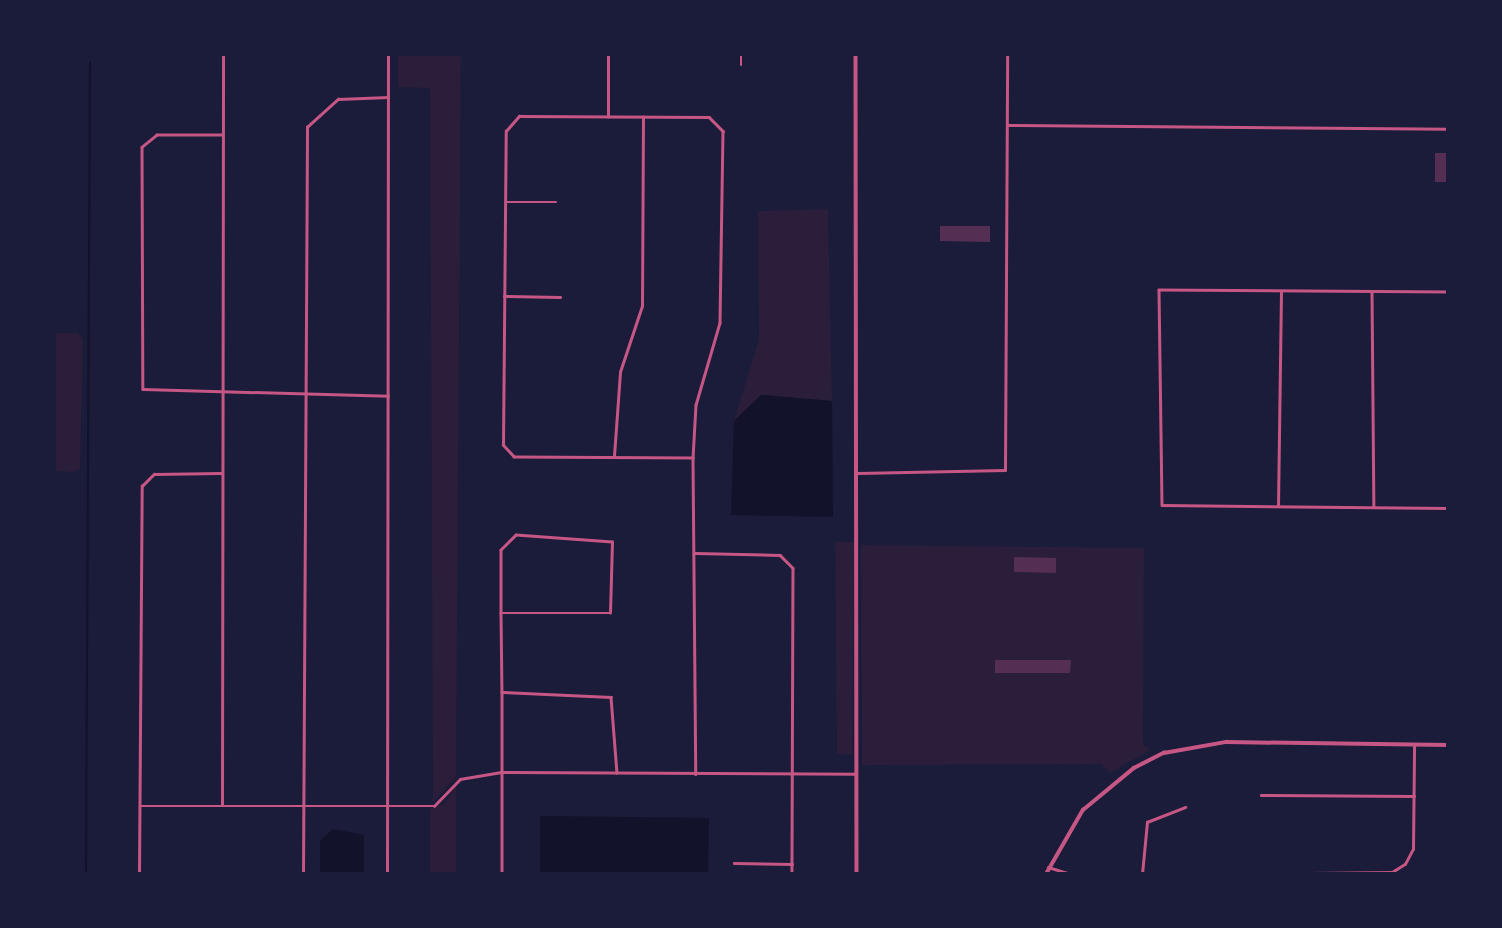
<!DOCTYPE html>
<html>
<head>
<meta charset="utf-8">
<style>
	body { margin:0 }
	#map { position:relative; width:1502px; height:928px; overflow:hidden; background:#1b1b3a; font-family:"Source Sans 3",sans-serif }
	div>[style] { position:absolute }
	.green>* { inset:0; background:#2a1e3b }
	.water>* { inset:0; background:#12122b }
	.stream>* { height:2px; margin:-1px; padding:0 1px; transform-origin:1px; border-radius:1px; background:#12122b }
	.building>* { inset:0; background:#542f53 }
	.service>* { height:2px; margin:-1px; padding:0 1px; transform-origin:1px; border-radius:1px; background:#c65784 }
	.minor>* { height:2.5px; margin:-1.25px; padding:0 1.25px; transform-origin:1.25px; border-radius:1.25px; background:#c65784 }
	.tertiary>* { height:3.5px; margin:-1.75px; padding:0 1.75px; transform-origin:1.75px; border-radius:1.75px; background:#c65784 }
	span { translate:-50% -50%; white-space:nowrap; text-align:center; line-height:1.15; -webkit-text-stroke:7px #1b1b3a; paint-order:stroke }
	.frame { position:absolute; inset:0; border:56px solid #1b1b3a; pointer-events:none }
</style>
</head>
<body>
<div id="map">
	<div class="green">
		<div style="clip-path:polygon(398px 54px,461px 54px,456px 777px,433px 802px,430px 88px,398px 87px)"></div>
		<div style="clip-path:polygon(828px 209px,832px 401px,761px 395px,734px 421px,759px 339px,758px 211px)"></div>
		<div style="clip-path:polygon(54px 333px,78px 333px,83px 339px,80px 469px,74px 472px,54px 471px)"></div>
		<div style="clip-path:polygon(835px 542px,854px 542px,852px 755px,837px 754px)"></div>
		<div style="clip-path:polygon(861px 545px,1144px 548px,1143px 744px,1150px 750px,1110px 773px,1101px 764px,862px 765px)"></div>
		<div style="clip-path:polygon(456px 786px,456px 874px,430px 874px,430px 809px,445px 803px)"></div>
	</div>
	<div class="water">
		<div style="clip-path:polygon(761px 395px,832px 401px,833px 517px,731px 515px,734px 421px)"></div>
		<div style="clip-path:polygon(540px 816px,709px 818px,708px 874px,540px 874px)"></div>
		<div style="clip-path:polygon(333px 829px,364px 835px,364px 874px,320px 874px,320px 841px)"></div>
	</div>
	<div class="stream">
		<div style="left:86px;top:874px;width:812px;rotate:-89.72deg"></div>
	</div>
	<div class="building">
		<div style="clip-path:polygon(1435px 153px,1448px 153px,1448px 182px,1435px 182px)"></div>
		<div style="clip-path:polygon(940px 226px,990px 226px,990px 242px,940px 241px)"></div>
		<div style="clip-path:polygon(1014px 557px,1056px 558px,1056px 573px,1014px 572px)"></div>
		<div style="clip-path:polygon(995px 660px,1071px 660px,1070px 673px,995px 673px)"></div>
	</div>
	<div class="service">
		<div style="left:741px;top:54px;width:11px;rotate:90deg"></div>
	</div>
	<div class="minor">
		<div style="left:608px;top:117px;width:63px;rotate:-90deg"></div>
		<div style="left:1007px;top:125px;width:441px;rotate:0.5deg"></div>
		<div style="left:223px;top:135px;width:66px;rotate:180deg"></div>
		<div style="left:157px;top:135px;width:19px;rotate:141deg"></div>
		<div style="left:142px;top:147px;width:242px;rotate:89.8deg"></div>
		<div style="left:143px;top:389px;width:245px;rotate:1.6deg"></div>
		<div style="left:507px;top:202px;width:49px"></div>
		<div style="left:1372px;top:291px;width:216px;rotate:89.5deg"></div>
		<div style="left:1448px;top:292px;width:289px;rotate:-179.6deg"></div>
		<div style="left:1159px;top:290px;width:215px;rotate:89.2deg"></div>
		<div style="left:1162px;top:505px;width:286px;rotate:0.6deg"></div>
		<div style="left:504px;top:296px;width:56px;rotate:1deg"></div>
		<div style="left:614px;top:456px;width:84px;rotate:-85.9deg"></div>
		<div style="left:620px;top:372px;width:70px;rotate:-71.6deg"></div>
		<div style="left:642px;top:306px;width:189px;rotate:-89.7deg"></div>
		<div style="left:693px;top:458px;width:179px;rotate:-179.7deg"></div>
		<div style="left:514px;top:457px;width:16px;rotate:-133deg"></div>
		<div style="left:503px;top:445px;width:314px;rotate:-89.5deg"></div>
		<div style="left:506px;top:131px;width:20px;rotate:-49deg"></div>
		<div style="left:519px;top:116px;width:190px;rotate:0.3deg"></div>
		<div style="left:709px;top:117px;width:20px;rotate:45deg"></div>
		<div style="left:723px;top:131px;width:192px;rotate:90.9deg"></div>
		<div style="left:720px;top:323px;width:85px;rotate:106.3deg"></div>
		<div style="left:696px;top:405px;width:53px;rotate:93.2deg"></div>
		<div style="left:693px;top:458px;width:316px;rotate:89.5deg"></div>
		<div style="left:858px;top:473px;width:147px;rotate:-1.2deg"></div>
		<div style="left:1005px;top:470px;width:416px;rotate:-89.7deg"></div>
		<div style="left:1278px;top:506px;width:213px;rotate:-89.2deg"></div>
		<div style="left:695px;top:553px;width:85px;rotate:1.3deg"></div>
		<div style="left:780px;top:555px;width:18px;rotate:45deg"></div>
		<div style="left:793px;top:568px;width:306px;rotate:90.2deg"></div>
		<div style="left:501px;top:613px;width:109px"></div>
		<div style="left:610px;top:613px;width:71px;rotate:-88.4deg"></div>
		<div style="left:612px;top:542px;width:96px;rotate:-175.8deg"></div>
		<div style="left:516px;top:535px;width:21px;rotate:135deg"></div>
		<div style="left:501px;top:550px;width:63px;rotate:90deg"></div>
		<div style="left:501px;top:613px;width:79px;rotate:89.3deg"></div>
		<div style="left:502px;top:692px;width:182px;rotate:90deg"></div>
		<div style="left:502px;top:692px;width:109px;rotate:2.6deg"></div>
		<div style="left:611px;top:697px;width:76px;rotate:85.5deg"></div>
		<div style="left:1261px;top:795px;width:153px;rotate:0.4deg"></div>
		<div style="left:222px;top:805px;width:751px;rotate:-89.92deg"></div>
		<div style="left:140px;top:806px;width:294px"></div>
		<div style="left:434px;top:806px;width:37px;rotate:-46deg"></div>
		<div style="left:460px;top:779px;width:43px;rotate:-9.5deg"></div>
		<div style="left:502px;top:772px;width:354px;rotate:0.3deg"></div>
		<div style="left:734px;top:863px;width:58px;rotate:1deg"></div>
		<div style="left:1048px;top:867px;width:24px;rotate:17deg"></div>
		<div style="left:139px;top:874px;width:388px;rotate:-89.6deg"></div>
		<div style="left:142px;top:486px;width:17px;rotate:-45deg"></div>
		<div style="left:154px;top:474px;width:67px;rotate:-0.9deg"></div>
		<div style="left:303px;top:874px;width:747px;rotate:-89.69deg"></div>
		<div style="left:307px;top:127px;width:42px;rotate:-42.1deg"></div>
		<div style="left:338px;top:99px;width:50px;rotate:-2.3deg"></div>
		<div style="left:387px;top:874px;width:820px;rotate:-89.93deg"></div>
		<div style="left:1142px;top:874px;width:52px;rotate:-84.5deg"></div>
		<div style="left:1147px;top:822px;width:41px;rotate:-21.5deg"></div>
		<div style="left:1219px;top:874px;width:173px;rotate:-0.7deg"></div>
		<div style="left:1392px;top:872px;width:15px;rotate:-32deg"></div>
		<div style="left:1405px;top:864px;width:17px;rotate:-62deg"></div>
		<div style="left:1413px;top:849px;width:104px;rotate:-89.4deg"></div>
	</div>
	<div class="tertiary">
		<div style="left:856px;top:54px;width:820px;rotate:89.93deg"></div>
		<div style="left:1046px;top:874px;width:74px;rotate:-60deg"></div>
		<div style="left:1083px;top:810px;width:66px;rotate:-39.5deg"></div>
		<div style="left:1134px;top:768px;width:34px;rotate:-27deg"></div>
		<div style="left:1164px;top:753px;width:63px;rotate:-10.1deg"></div>
		<div style="left:1226px;top:742px;width:222px;rotate:0.8deg"></div>
	</div>
	<div class="frame"></div>
</div>
</body>
</html>
